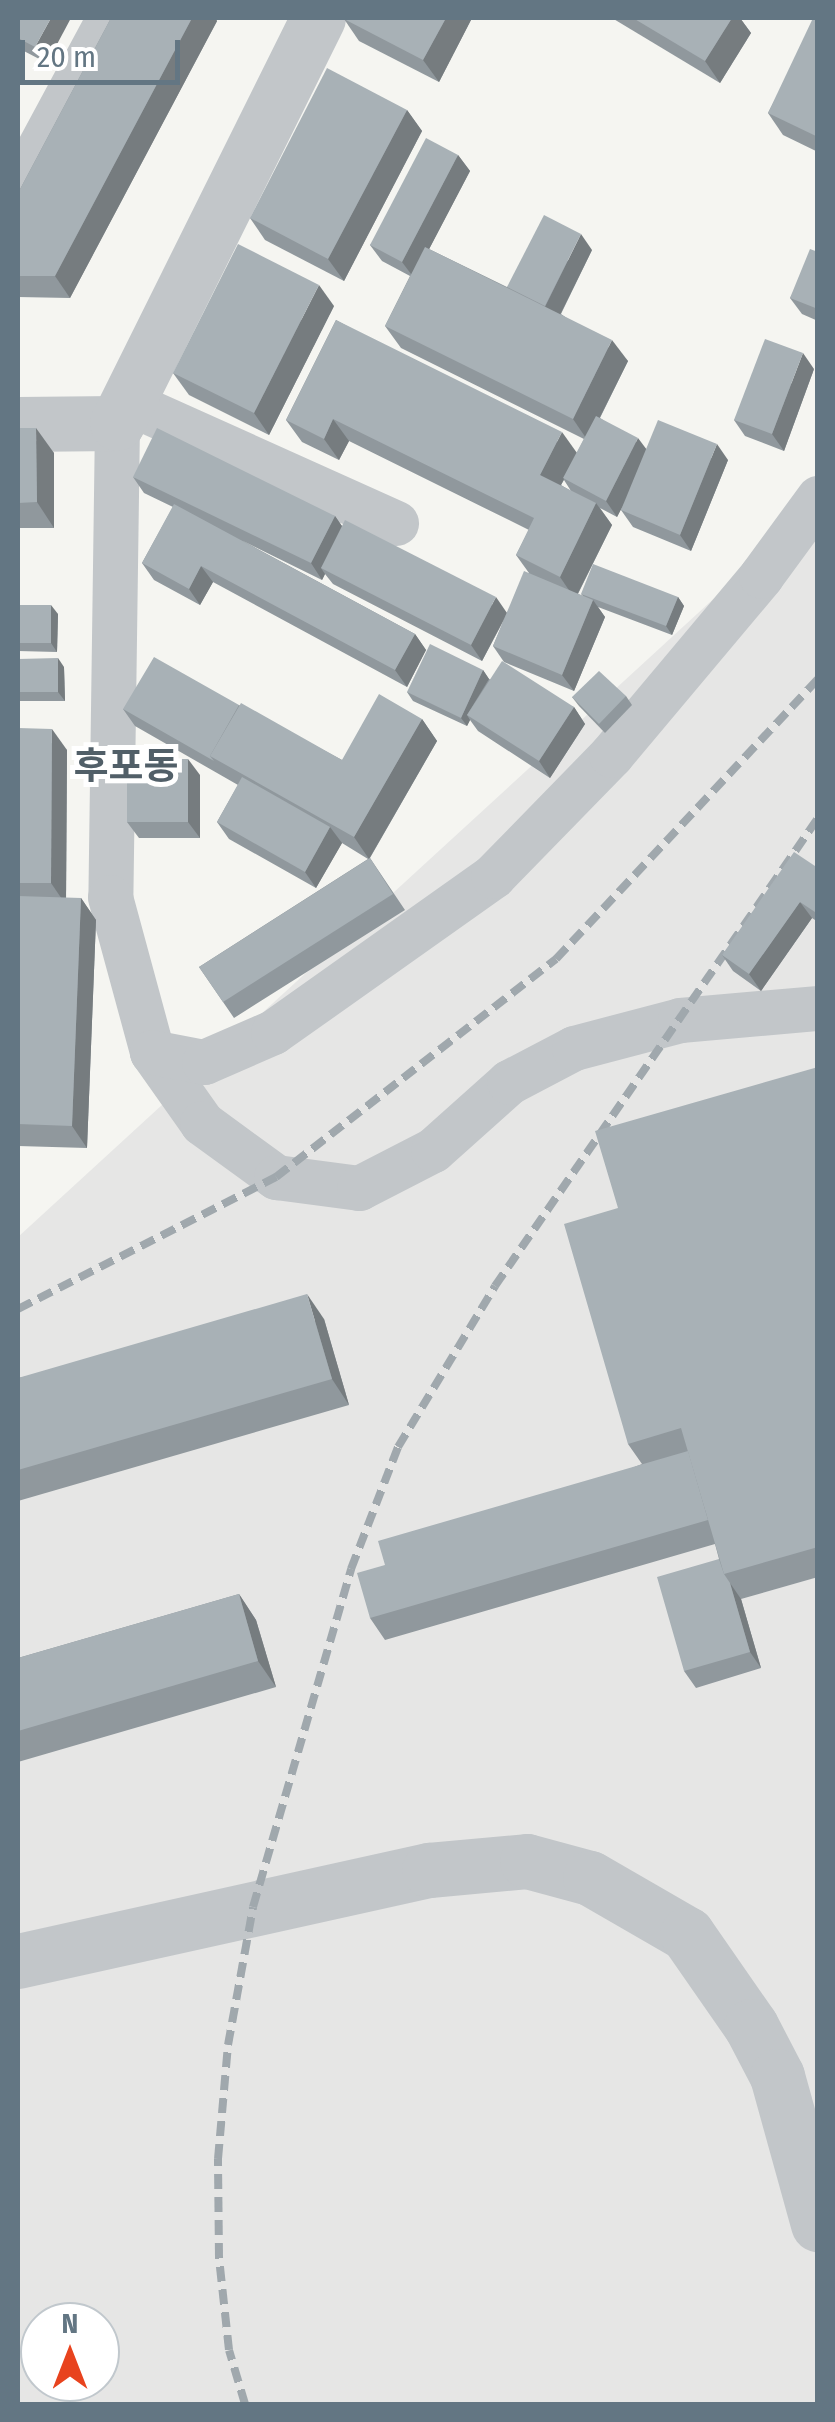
<!DOCTYPE html>
<html>
<head>
<meta charset="utf-8">
<style>
	body { margin:0 }
	#map { position:relative; width:835px; height:2422px; overflow:hidden; background:#f5f5f1; font-family:"Fira Sans Condensed","Noto Sans KR",sans-serif }
	div>[style] { position:absolute }
	.built>* { inset:0; background:#e6e6e5 }
	.minor>* { height:45px; margin:-22.5px; padding:0 22.5px; transform-origin:22.5px; border-radius:22.5px; background:#c2c6c9 }
	.tertiary>* { height:55px; margin:-27.5px; padding:0 27.5px; transform-origin:27.5px; border-radius:27.5px; background:#c2c6c9 }
	.rail>* { height:8px; margin-top:-4px; transform-origin:0; background:repeating-linear-gradient(90deg,#a0a8ad 0 15px,transparent 0 23px) }
	.wall>* { inset:0; background:#90989d }
	.shaded-wall>* { inset:0; background:#767c7f }
	.building>* { inset:0; background:#a8b1b6 }
	span { translate:-50% -50%; white-space:nowrap; text-align:center; line-height:1.15; -webkit-text-stroke:10px #fff; paint-order:stroke }
	.quarter-label { font-size:38px; color:#515f68; font-weight:700 }
	.frame { position:absolute; inset:0; border:20px solid #637683; pointer-events:none }
	.north { position:absolute; left:20px; top:2302px; width:100px; height:100px; box-sizing:border-box; background:#fff; border:2px solid #c1c8cd; border-radius:50%; rotate:0deg; font-size:28px; font-weight:700; line-height:40px; text-align:center; color:#637683 }
	.north::after { content:''; display:block; margin:auto; width:35px; height:45px; background:#e8431e; clip-path:polygon(50% 0,100% 100%,50% 72%,0 100%) }
	.scale { position:absolute; left:20px; top:40px; width:160px; height:45px; box-sizing:border-box; border:5px solid #637683; border-top:0; padding-left:12px; font-size:30px; line-height:35px; white-space:nowrap; color:#637683; -webkit-text-stroke:8px #fff; paint-order:stroke }
</style>
</head>
<body>
<div id="map">
	<div class="built">
		<div style="clip-path:polygon(evenodd,817px 504px,817px 2404px,18px 2404px,18px 1237px,817px 504px,40px 2322px,100px 2322px,100px 2382px,40px 2382px,40px 2322px)"></div>
	</div>
	<div class="minor">
		<div style="left:18px;top:171px;width:9px;rotate:-6deg"></div>
		<div style="left:27px;top:170px;width:173px;rotate:-61.7deg"></div>
		<div style="left:127px;top:402px;width:295px;rotate:24.2deg"></div>
		<div style="left:117px;top:423px;width:474px;rotate:90.8deg"></div>
		<div style="left:110px;top:897px;width:161px;rotate:74.8deg"></div>
		<div style="left:152px;top:1052px;width:87px;rotate:54.8deg"></div>
		<div style="left:202px;top:1123px;width:92px;rotate:36.1deg"></div>
		<div style="left:276px;top:1177px;width:84px;rotate:7.5deg"></div>
		<div style="left:359px;top:1188px;width:83px;rotate:-27.2deg"></div>
		<div style="left:433px;top:1150px;width:102px;rotate:-41.8deg"></div>
		<div style="left:509px;top:1082px;width:73px;rotate:-27.6deg"></div>
		<div style="left:574px;top:1048px;width:110px;rotate:-14.8deg"></div>
		<div style="left:680px;top:1020px;width:139px;rotate:-5deg"></div>
		<div style="left:152px;top:1052px;width:53px;rotate:10.9deg"></div>
		<div style="left:204px;top:1062px;width:75px;rotate:-23.5deg"></div>
		<div style="left:273px;top:1032px;width:270px;rotate:-35.3deg"></div>
		<div style="left:493px;top:876px;width:169px;rotate:-45.7deg"></div>
		<div style="left:611px;top:755px;width:234px;rotate:-50deg"></div>
		<div style="left:761px;top:576px;width:97px;rotate:-53.8deg"></div>
	</div>
	<div class="tertiary">
		<div style="left:18px;top:424px;width:99px;rotate:-0.6deg"></div>
		<div style="left:117px;top:423px;width:452px;rotate:-63.6deg"></div>
		<div style="left:18px;top:1961px;width:421px;rotate:-12.5deg"></div>
		<div style="left:429px;top:1870px;width:98px;rotate:-5.2deg"></div>
		<div style="left:527px;top:1861px;width:65px;rotate:15.1deg"></div>
		<div style="left:590px;top:1878px;width:112px;rotate:30deg"></div>
		<div style="left:687px;top:1934px;width:112px;rotate:55.2deg"></div>
		<div style="left:751px;top:2026px;width:56px;rotate:62.5deg"></div>
		<div style="left:777px;top:2076px;width:154px;rotate:74.5deg"></div>
	</div>
	<div class="rail">
		<div style="left:18px;top:1309px;width:290px;rotate:-27.1deg"></div>
		<div style="left:276px;top:1177px;width:355px;rotate:-37.9deg"></div>
		<div style="left:556px;top:959px;width:383px;rotate:-46.9deg"></div>
		<div style="left:245px;top:2404px;width:56px;rotate:-106.5deg"></div>
		<div style="left:229px;top:2350px;width:93px;rotate:-96.2deg"></div>
		<div style="left:219px;top:2258px;width:99px;rotate:-90.6deg"></div>
		<div style="left:218px;top:2159px;width:114px;rotate:-85deg"></div>
		<div style="left:228px;top:2045px;width:140px;rotate:-79.7deg"></div>
		<div style="left:253px;top:1907px;width:352px;rotate:-73.8deg"></div>
		<div style="left:351px;top:1569px;width:131px;rotate:-68.9deg"></div>
		<div style="left:398px;top:1447px;width:188px;rotate:-58.9deg"></div>
		<div style="left:495px;top:1286px;width:569px;rotate:-55.39deg"></div>
	</div>
	<div class="wall">
		<div style="clip-path:polygon(18px 18px,47px 63px,18px 48px)"></div>
		<div style="clip-path:polygon(111px 18px,215px 18px,217px 21px,70px 298px,18px 297px,18px 193px)"></div>
		<div style="clip-path:polygon(472px 18px,439px 82px,359px 41px,344px 19px)"></div>
		<div style="clip-path:polygon(612px 18px,740px 18px,751px 33px,720px 83px)"></div>
		<div style="clip-path:polygon(818px 18px,818px 152px,783px 135px,768px 113px)"></div>
		<div style="clip-path:polygon(407px 110px,422px 131px,344px 281px,265px 240px,250px 218px)"></div>
		<div style="clip-path:polygon(evenodd,458px 155px,470px 171px,429px 249px,507px 287px,592px 250px,561px 314px,628px 361px,600px 418px,646px 449px,728px 460px,691px 551px,633px 527px,621px 510px,622px 507px,617px 517px,600px 508px,612px 525px,578px 594px,583px 596px,581px 594px,678px 597px,684px 606px,672px 635px,598px 607px,605px 617px,574px 691px,504px 662px,493px 646px,504px 620px,482px 661px,333px 584px,325px 574px,322px 580px,241px 540px,415px 634px,426px 650px,407px 687px,213px 582px,200px 605px,154px 580px,142px 563px,173px 507px,144px 493px,133px 477px,335px 516px,342px 526px,507px 613px,529px 573px,516px 555px,529px 530px,349px 441px,339px 460px,302px 442px,286px 420px,336px 320px,577px 453px,584px 439px,401px 348px,385px 326px,410px 276px,382px 261px,370px 245px,458px 155px,564px 480px,571px 491px,561px 485px,564px 480px)"></div>
		<div style="clip-path:polygon(818px 252px,818px 321px,802px 314px,790px 298px)"></div>
		<div style="clip-path:polygon(334px 306px,269px 435px,189px 395px,173px 373px)"></div>
		<div style="clip-path:polygon(814px 369px,784px 451px,745px 436px,734px 420px)"></div>
		<div style="clip-path:polygon(18px 428px,54px 453px,54px 528px,18px 528px)"></div>
		<div style="clip-path:polygon(18px 605px,58px 614px,57px 652px,18px 651px)"></div>
		<div style="clip-path:polygon(18px 659px,64px 667px,65px 701px,18px 701px)"></div>
		<div style="clip-path:polygon(483px 670px,489px 679px,574px 707px,585px 724px,550px 778px,478px 731px,470px 720px,467px 726px,413px 701px,407px 692px)"></div>
		<div style="clip-path:polygon(626px 696px,632px 705px,605px 733px,579px 706px,572px 697px)"></div>
		<div style="clip-path:polygon(239px 705px,342px 760px,422px 719px,437px 741px,370px 858px,405px 910px,234px 1018px,199px 967px,368px 859px,342px 843px,316px 888px,229px 839px,217px 822px,238px 785px,135px 726px,123px 709px)"></div>
		<div style="clip-path:polygon(18px 728px,67px 750px,66px 898px,81px 898px,96px 920px,87px 1148px,18px 1146px)"></div>
		<div style="clip-path:polygon(200px 775px,200px 838px,139px 838px,127px 822px)"></div>
		<div style="clip-path:polygon(818px 868px,818px 922px,812px 918px,761px 991px,733px 971px,722px 955px)"></div>
		<div style="clip-path:polygon(818px 1067px,818px 1577px,741px 1599px,761px 1668px,696px 1688px,684px 1671px,719px 1559px,715px 1544px,385px 1640px,370px 1618px,385px 1565px,642px 1464px,628px 1444px,618px 1208px)"></div>
		<div style="clip-path:polygon(324px 1319px,349px 1405px,18px 1501px,18px 1378px)"></div>
		<div style="clip-path:polygon(239px 1594px,256px 1620px,276px 1687px,18px 1762px,18px 1658px)"></div>
	</div>
	<div class="shaded-wall">
		<div style="clip-path:polygon(51px 18px,71px 18px,47px 63px,35px 47px)"></div>
		<div style="clip-path:polygon(192px 18px,215px 18px,217px 21px,70px 298px,55px 276px)"></div>
		<div style="clip-path:polygon(446px 18px,472px 18px,439px 82px,423px 60px)"></div>
		<div style="clip-path:polygon(732px 18px,740px 18px,751px 33px,720px 83px,705px 61px)"></div>
		<div style="clip-path:polygon(407px 110px,422px 131px,344px 281px,328px 259px)"></div>
		<div style="clip-path:polygon(458px 155px,470px 171px,414px 278px,402px 262px)"></div>
		<div style="clip-path:polygon(581px 234px,592px 250px,555px 325px,544px 309px)"></div>
		<div style="clip-path:polygon(319px 285px,334px 306px,269px 435px,254px 413px)"></div>
		<div style="clip-path:polygon(612px 340px,628px 361px,588px 441px,573px 419px)"></div>
		<div style="clip-path:polygon(803px 353px,814px 369px,784px 451px,772px 434px)"></div>
		<div style="clip-path:polygon(333px 419px,349px 441px,339px 460px,324px 439px)"></div>
		<div style="clip-path:polygon(36px 428px,54px 453px,54px 528px,37px 502px)"></div>
		<div style="clip-path:polygon(562px 432px,577px 453px,555px 497px,540px 475px)"></div>
		<div style="clip-path:polygon(638px 438px,650px 454px,617px 517px,606px 501px)"></div>
		<div style="clip-path:polygon(717px 444px,728px 460px,691px 551px,680px 535px)"></div>
		<div style="clip-path:polygon(596px 503px,612px 525px,575px 599px,560px 577px)"></div>
		<div style="clip-path:polygon(335px 516px,346px 532px,321px 568px,325px 574px,322px 580px,311px 563px)"></div>
		<div style="clip-path:polygon(201px 566px,213px 582px,200px 605px,189px 589px)"></div>
		<div style="clip-path:polygon(496px 597px,507px 613px,482px 661px,471px 645px)"></div>
		<div style="clip-path:polygon(678px 597px,684px 606px,672px 635px,666px 626px)"></div>
		<div style="clip-path:polygon(593px 600px,605px 617px,574px 691px,562px 675px)"></div>
		<div style="clip-path:polygon(51px 605px,58px 614px,57px 652px,51px 643px)"></div>
		<div style="clip-path:polygon(415px 634px,426px 650px,407px 687px,395px 670px)"></div>
		<div style="clip-path:polygon(58px 658px,64px 667px,65px 701px,58px 692px)"></div>
		<div style="clip-path:polygon(483px 670px,489px 679px,467px 715px,470px 720px,467px 726px,461px 718px)"></div>
		<div style="clip-path:polygon(574px 707px,585px 724px,550px 778px,539px 761px)"></div>
		<div style="clip-path:polygon(422px 719px,437px 741px,369px 859px,354px 837px)"></div>
		<div style="clip-path:polygon(52px 729px,67px 750px,66px 905px,51px 883px)"></div>
		<div style="clip-path:polygon(188px 759px,200px 775px,200px 838px,188px 822px)"></div>
		<div style="clip-path:polygon(330px 827px,342px 843px,316px 888px,305px 872px)"></div>
		<div style="clip-path:polygon(81px 898px,96px 920px,87px 1148px,72px 1126px)"></div>
		<div style="clip-path:polygon(800px 902px,812px 918px,761px 991px,749px 974px)"></div>
		<div style="clip-path:polygon(307px 1294px,324px 1319px,349px 1405px,332px 1379px)"></div>
		<div style="clip-path:polygon(730px 1583px,741px 1599px,761px 1668px,750px 1652px)"></div>
		<div style="clip-path:polygon(239px 1594px,256px 1620px,276px 1687px,258px 1661px)"></div>
	</div>
	<div class="building">
		<div style="clip-path:polygon(18px 18px,51px 18px,35px 47px,18px 38px)"></div>
		<div style="clip-path:polygon(111px 18px,192px 18px,55px 276px,18px 276px,18px 193px)"></div>
		<div style="clip-path:polygon(345px 18px,446px 18px,423px 60px,344px 19px)"></div>
		<div style="clip-path:polygon(633px 18px,732px 18px,705px 61px)"></div>
		<div style="clip-path:polygon(813px 18px,818px 18px,818px 137px,768px 113px)"></div>
		<div style="clip-path:polygon(327px 68px,407px 110px,328px 259px,250px 218px)"></div>
		<div style="clip-path:polygon(426px 138px,458px 155px,402px 262px,370px 245px)"></div>
		<div style="clip-path:polygon(544px 215px,581px 234px,545px 306px,507px 287px)"></div>
		<div style="clip-path:polygon(238px 244px,319px 285px,254px 413px,173px 373px)"></div>
		<div style="clip-path:polygon(425px 247px,612px 340px,573px 419px,385px 326px)"></div>
		<div style="clip-path:polygon(810px 249px,818px 252px,818px 309px,790px 298px)"></div>
		<div style="clip-path:polygon(336px 320px,562px 432px,540px 475px,596px 503px,560px 577px,516px 555px,534px 518px,333px 419px,324px 439px,286px 420px)"></div>
		<div style="clip-path:polygon(765px 339px,803px 353px,772px 434px,734px 420px)"></div>
		<div style="clip-path:polygon(596px 416px,638px 438px,606px 501px,563px 478px)"></div>
		<div style="clip-path:polygon(658px 420px,717px 444px,680px 535px,621px 510px)"></div>
		<div style="clip-path:polygon(18px 428px,36px 428px,37px 502px,18px 503px)"></div>
		<div style="clip-path:polygon(157px 428px,335px 516px,311px 563px,133px 477px)"></div>
		<div style="clip-path:polygon(174px 504px,415px 634px,395px 670px,201px 566px,189px 589px,142px 563px)"></div>
		<div style="clip-path:polygon(345px 520px,496px 597px,471px 645px,321px 568px)"></div>
		<div style="clip-path:polygon(593px 564px,678px 597px,666px 626px,581px 594px)"></div>
		<div style="clip-path:polygon(524px 571px,593px 600px,562px 675px,493px 646px)"></div>
		<div style="clip-path:polygon(18px 605px,51px 605px,51px 643px,18px 643px)"></div>
		<div style="clip-path:polygon(430px 644px,483px 670px,461px 718px,407px 692px)"></div>
		<div style="clip-path:polygon(154px 657px,239px 705px,210px 756px,214px 761px,123px 709px)"></div>
		<div style="clip-path:polygon(58px 658px,58px 692px,18px 692px,18px 659px)"></div>
		<div style="clip-path:polygon(502px 661px,574px 707px,539px 761px,467px 715px)"></div>
		<div style="clip-path:polygon(599px 671px,626px 696px,599px 724px,572px 697px)"></div>
		<div style="clip-path:polygon(379px 694px,422px 719px,354px 837px,210px 756px,241px 703px,342px 760px)"></div>
		<div style="clip-path:polygon(18px 728px,52px 729px,51px 883px,18px 883px)"></div>
		<div style="clip-path:polygon(127px 759px,188px 759px,188px 822px,127px 822px)"></div>
		<div style="clip-path:polygon(242px 777px,330px 827px,305px 872px,217px 822px)"></div>
		<div style="clip-path:polygon(794px 852px,818px 868px,818px 914px,800px 902px,749px 974px,722px 955px)"></div>
		<div style="clip-path:polygon(370px 858px,393px 894px,223px 1002px,199px 967px)"></div>
		<div style="clip-path:polygon(18px 896px,81px 898px,72px 1126px,18px 1124px)"></div>
		<div style="clip-path:polygon(818px 1067px,818px 1547px,724px 1574px,681px 1428px,628px 1444px,564px 1224px,618px 1208px,595px 1131px)"></div>
		<div style="clip-path:polygon(307px 1294px,332px 1379px,18px 1470px,18px 1378px)"></div>
		<div style="clip-path:polygon(688px 1451px,708px 1520px,370px 1618px,357px 1573px,385px 1565px,378px 1541px)"></div>
		<div style="clip-path:polygon(719px 1559px,724px 1574px,730px 1583px,750px 1652px,684px 1671px,657px 1577px)"></div>
		<div style="clip-path:polygon(239px 1594px,258px 1661px,18px 1731px,18px 1658px)"></div>
	</div>
	<div class="quarter-label">
		<span style="left:126px;top:767px">후포동</span>
	</div>
	<div class="frame"></div>
	<div class="north">N</div>
	<div class="scale">20 m</div>
</div>
</body>
</html>
